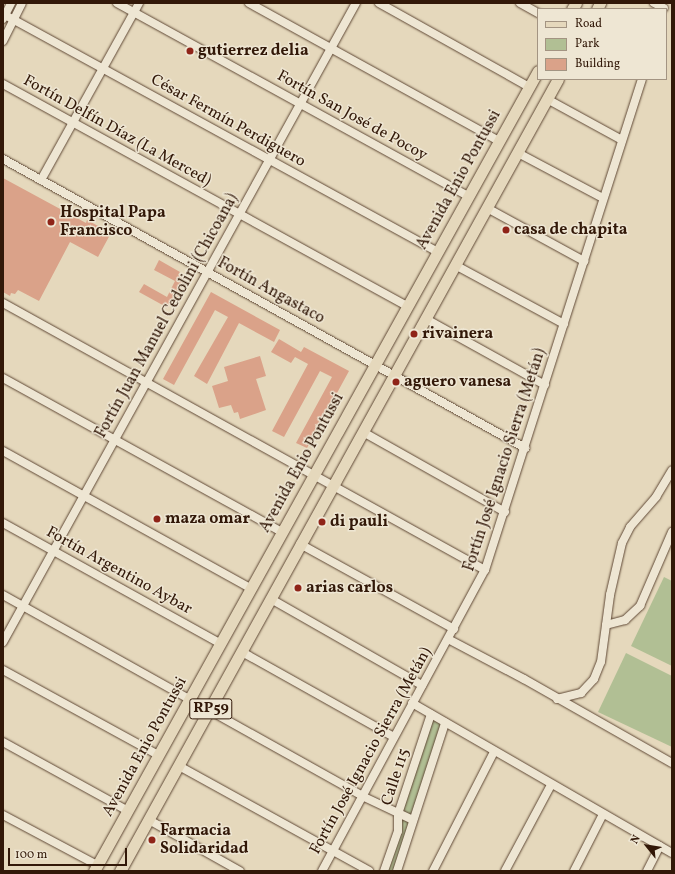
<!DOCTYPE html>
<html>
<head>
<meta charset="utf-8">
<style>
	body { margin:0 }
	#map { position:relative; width:675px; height:874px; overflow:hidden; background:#e5d8bc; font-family:Vollkorn,serif }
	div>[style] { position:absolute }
	.green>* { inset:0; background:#b1bf94 }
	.building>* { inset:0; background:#daa289 }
	.roads { filter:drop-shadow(0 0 1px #5f4835) drop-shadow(0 0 1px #5f4835) }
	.minor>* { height:8px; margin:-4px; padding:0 4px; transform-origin:4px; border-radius:4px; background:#eee6d3 }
	.major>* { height:11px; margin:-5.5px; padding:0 5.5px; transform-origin:5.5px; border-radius:5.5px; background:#e5d8bc }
	.dots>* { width:11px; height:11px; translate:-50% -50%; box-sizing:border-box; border:2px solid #eee6d3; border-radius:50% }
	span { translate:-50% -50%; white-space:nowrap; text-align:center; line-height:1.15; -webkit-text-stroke:3px #eee6d3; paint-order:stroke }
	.shield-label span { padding:1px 3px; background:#eee6d3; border:1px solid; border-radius:3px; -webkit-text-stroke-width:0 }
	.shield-label { font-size:15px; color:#321808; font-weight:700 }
	.poi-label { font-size:16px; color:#321808; font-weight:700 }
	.left { translate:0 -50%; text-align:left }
	.street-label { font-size:16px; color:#321808 }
	.frame { position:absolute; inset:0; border:4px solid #321808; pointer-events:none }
	.legend { position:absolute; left:537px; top:8px; width:130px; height:72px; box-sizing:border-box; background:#eee6d3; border:1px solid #a39482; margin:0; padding:5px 7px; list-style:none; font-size:12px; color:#321808 }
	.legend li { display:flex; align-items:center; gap:8px; height:20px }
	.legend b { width:20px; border:1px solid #a39482 }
	.north { position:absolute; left:627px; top:826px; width:40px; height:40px; -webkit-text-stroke:3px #eee6d3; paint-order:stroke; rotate:300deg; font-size:11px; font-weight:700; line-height:16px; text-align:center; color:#321808 }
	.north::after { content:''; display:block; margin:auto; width:14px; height:18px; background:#321808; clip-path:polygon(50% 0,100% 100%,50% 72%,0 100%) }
	.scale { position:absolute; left:8px; top:848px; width:119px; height:18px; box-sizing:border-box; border:2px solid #321808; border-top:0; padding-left:5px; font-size:12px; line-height:14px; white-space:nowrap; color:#321808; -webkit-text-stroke:3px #eee6d3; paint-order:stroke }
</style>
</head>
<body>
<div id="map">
	<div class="green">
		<div style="clip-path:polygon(664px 577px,672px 581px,672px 666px,631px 646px)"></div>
		<div style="clip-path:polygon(626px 653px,672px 676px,672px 747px,598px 712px)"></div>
		<div style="clip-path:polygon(432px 715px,445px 723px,396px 871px,384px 871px,398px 819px)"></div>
	</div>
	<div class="building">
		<div style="clip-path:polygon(3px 178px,86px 223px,87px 220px,111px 233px,98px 257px,70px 242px,39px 301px,18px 290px,15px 294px,11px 293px,10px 296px,3px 292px)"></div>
		<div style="clip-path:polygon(159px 260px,180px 272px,178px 275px,185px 279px,175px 303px,171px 301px,168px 308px,139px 292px,144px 284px,167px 297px,175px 281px,154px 270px)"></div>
		<div style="clip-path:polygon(211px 292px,280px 330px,274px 342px,239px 323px,207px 384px,194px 376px,228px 317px,215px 310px,174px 385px,163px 379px)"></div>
		<div style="clip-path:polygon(279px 339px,301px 352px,304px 347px,349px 371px,307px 448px,296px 443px,332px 377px,320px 371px,284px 437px,272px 431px,308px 364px,295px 357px,291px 363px,271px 352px)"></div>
		<div style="clip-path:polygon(260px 356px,266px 376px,256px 379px,266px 410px,240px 419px,238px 412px,234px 413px,231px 405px,219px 408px,212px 386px,228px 381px,224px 367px)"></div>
	</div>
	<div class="roads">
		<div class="minor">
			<div style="left:117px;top:3px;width:401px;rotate:28.8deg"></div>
			<div style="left:249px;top:3px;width:286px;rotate:28.9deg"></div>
			<div style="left:379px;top:3px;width:172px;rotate:29.2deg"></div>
			<div style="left:520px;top:3px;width:21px;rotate:29deg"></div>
			<div style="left:654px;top:3px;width:11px;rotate:27deg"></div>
			<div style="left:5px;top:15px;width:493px;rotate:28.7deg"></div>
			<div style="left:3px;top:19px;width:18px;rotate:-63deg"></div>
			<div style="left:3px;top:41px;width:42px;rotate:-63.4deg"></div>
			<div style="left:3px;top:84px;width:461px;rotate:28.8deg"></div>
			<div style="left:547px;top:99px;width:85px;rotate:28.7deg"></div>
			<div style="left:518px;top:153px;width:96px;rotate:27.9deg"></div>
			<div style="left:3px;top:159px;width:597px;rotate:28.97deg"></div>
			<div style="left:41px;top:180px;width:202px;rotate:-61deg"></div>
			<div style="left:487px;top:208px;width:111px;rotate:28.7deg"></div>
			<div style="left:455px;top:265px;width:124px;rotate:28.4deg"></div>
			<div style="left:3px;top:303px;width:551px;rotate:28.98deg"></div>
			<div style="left:426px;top:319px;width:136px;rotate:29deg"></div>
			<div style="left:3px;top:378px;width:319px;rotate:28.9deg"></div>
			<div style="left:363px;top:432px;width:163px;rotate:29.4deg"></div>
			<div style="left:3px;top:451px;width:282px;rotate:29deg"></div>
			<div style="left:3px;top:523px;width:249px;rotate:29deg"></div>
			<div style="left:300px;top:544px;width:176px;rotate:28.9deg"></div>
			<div style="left:3px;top:595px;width:411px;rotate:29.2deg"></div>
			<div style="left:362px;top:796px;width:56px;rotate:25.2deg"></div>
			<div style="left:271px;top:599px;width:174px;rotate:29.7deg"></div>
			<div style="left:606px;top:625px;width:20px;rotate:-15deg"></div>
			<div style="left:625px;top:620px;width:21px;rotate:-43deg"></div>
			<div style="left:640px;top:606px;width:81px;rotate:-66.6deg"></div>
			<div style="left:448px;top:639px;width:86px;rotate:27.8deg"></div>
			<div style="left:524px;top:679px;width:170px;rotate:29.6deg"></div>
			<div style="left:3px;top:642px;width:730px;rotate:-61.08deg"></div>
			<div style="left:242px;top:652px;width:174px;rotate:29.2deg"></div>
			<div style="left:3px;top:670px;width:177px;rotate:28.7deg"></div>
			<div style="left:557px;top:699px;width:25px;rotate:-14deg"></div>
			<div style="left:581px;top:693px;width:19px;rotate:-47deg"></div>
			<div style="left:594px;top:679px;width:18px;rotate:-68deg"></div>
			<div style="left:601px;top:662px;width:68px;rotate:-82.3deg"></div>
			<div style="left:610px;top:595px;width:53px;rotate:-77deg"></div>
			<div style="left:622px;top:543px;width:18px;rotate:-63deg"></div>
			<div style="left:630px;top:527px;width:40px;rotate:-49deg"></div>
			<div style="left:656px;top:497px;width:31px;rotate:-59deg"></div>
			<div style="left:412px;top:703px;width:300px;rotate:30deg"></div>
			<div style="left:3px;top:742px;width:143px;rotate:28.9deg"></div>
			<div style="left:179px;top:766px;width:217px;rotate:28.9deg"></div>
			<div style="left:3px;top:815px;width:106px;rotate:28deg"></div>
			<div style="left:149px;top:820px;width:104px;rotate:29.3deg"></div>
			<div style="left:322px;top:871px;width:342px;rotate:-61.6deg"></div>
			<div style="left:485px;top:570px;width:515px;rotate:-72.27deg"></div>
			<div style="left:384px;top:871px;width:42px;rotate:-70.7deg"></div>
			<div style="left:398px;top:831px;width:17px;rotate:-90deg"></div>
			<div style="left:398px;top:814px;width:105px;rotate:-71.7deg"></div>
			<div style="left:397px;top:871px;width:156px;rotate:-72deg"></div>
			<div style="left:433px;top:871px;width:134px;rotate:-62.9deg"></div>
			<div style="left:505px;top:871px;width:98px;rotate:-61.9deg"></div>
			<div style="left:574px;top:871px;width:64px;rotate:-63deg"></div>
			<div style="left:647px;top:871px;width:28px;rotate:-63deg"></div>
		</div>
		<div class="major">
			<div style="left:572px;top:9px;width:7px;rotate:-56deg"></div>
			<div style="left:597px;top:9px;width:7px;rotate:-63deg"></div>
			<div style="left:94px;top:871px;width:915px;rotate:-60.97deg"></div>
			<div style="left:120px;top:871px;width:905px;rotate:-61.06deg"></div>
		</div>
	</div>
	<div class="dots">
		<div style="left:190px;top:51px;background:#8f2418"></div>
		<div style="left:51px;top:222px;background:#8f2418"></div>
		<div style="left:506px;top:230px;background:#8f2418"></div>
		<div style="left:414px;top:334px;background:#8f2418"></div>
		<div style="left:396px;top:382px;background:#8f2418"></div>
		<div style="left:157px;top:519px;background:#8f2418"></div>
		<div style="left:322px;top:522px;background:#8f2418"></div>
		<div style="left:298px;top:588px;background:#8f2418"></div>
		<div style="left:152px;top:840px;background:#8f2418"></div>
	</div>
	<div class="shield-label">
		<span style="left:211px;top:709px">RP59</span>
	</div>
	<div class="poi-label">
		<span class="left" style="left:198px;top:51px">gutierrez delia</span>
		<span class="left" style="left:60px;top:222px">Hospital Papa<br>Francisco</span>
		<span class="left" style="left:514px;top:230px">casa de chapita</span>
		<span class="left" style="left:422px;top:334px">rivainera</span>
		<span class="left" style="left:404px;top:382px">aguero vanesa</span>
		<span class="left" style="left:165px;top:519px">maza omar</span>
		<span class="left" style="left:330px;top:522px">di pauli</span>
		<span class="left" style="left:306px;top:588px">arias carlos</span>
		<span class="left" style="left:160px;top:840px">Farmacia<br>Solidaridad</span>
	</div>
	<div class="street-label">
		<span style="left:352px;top:116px;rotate:29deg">Fortín San José de Pocoy</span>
		<span style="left:228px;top:121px;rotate:29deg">César Fermín Perdiguero</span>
		<span style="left:117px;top:131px;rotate:29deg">Fortín Delfín Díaz (La Merced)</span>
		<span style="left:459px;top:180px;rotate:-61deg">Avenida Enio Pontussi</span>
		<span style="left:271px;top:291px;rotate:29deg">Fortín Angastaco</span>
		<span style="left:167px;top:316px;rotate:-61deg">Fortín Juan Manuel Cedolini (Chicoana)</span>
		<span style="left:505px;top:460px;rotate:-72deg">Fortín José Ignacio Sierra (Metán)</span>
		<span style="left:302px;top:463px;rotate:-61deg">Avenida Enio Pontussi</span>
		<span style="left:119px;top:571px;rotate:29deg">Fortín Argentino Aybar</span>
		<span style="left:145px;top:747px;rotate:-61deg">Avenida Enio Pontussi</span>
		<span style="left:371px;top:751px;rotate:-61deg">Fortín José Ignacio Sierra (Metán)</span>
		<span style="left:396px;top:777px;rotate:-72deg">Calle 115</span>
	</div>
	<div class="frame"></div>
	<ul class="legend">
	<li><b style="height:5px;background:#e5d8bc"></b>Road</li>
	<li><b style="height:11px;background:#b1bf94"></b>Park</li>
	<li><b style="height:11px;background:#daa289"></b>Building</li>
	</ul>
	<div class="north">N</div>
	<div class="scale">100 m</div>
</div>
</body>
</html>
